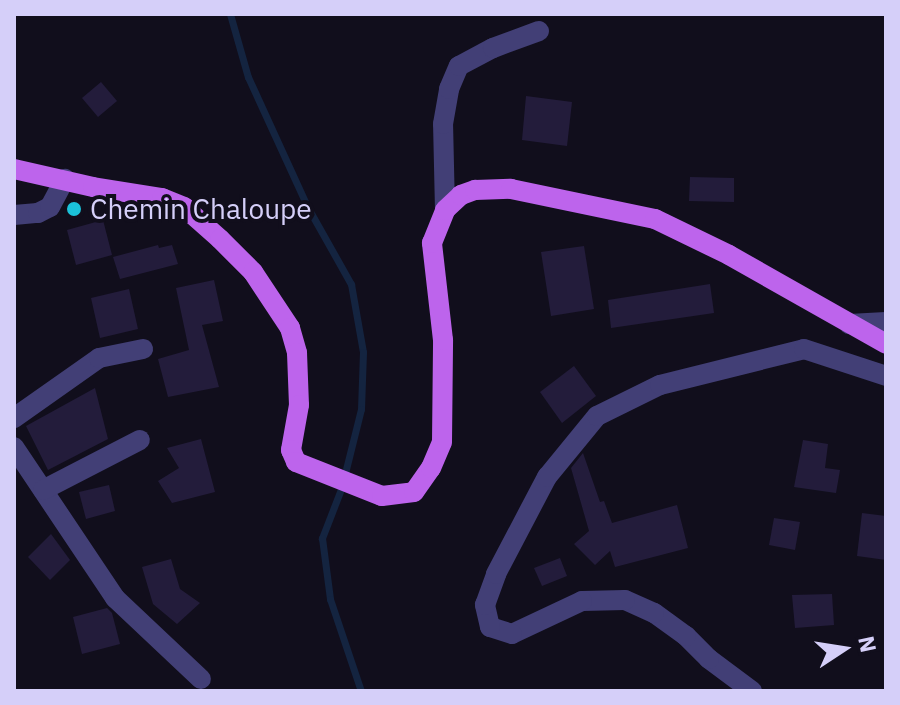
<!DOCTYPE html>
<html>
<head>
<meta charset="utf-8">
<style>
	body { margin:0 }
	#map { position:relative; width:900px; height:705px; overflow:hidden; background:#110e1c; font-family:"IBM Plex Sans",sans-serif }
	div>[style] { position:absolute }
	.stream>* { height:7px; margin:-3.5px; padding:0 3.5px; transform-origin:3.5px; border-radius:3.5px; background:#142440 }
	.building>* { inset:0; background:#231c3b }
	.minor>* { height:20px; margin:-10px; padding:0 10px; transform-origin:10px; border-radius:10px; background:#423f76 }
	.major>* { height:20px; margin:-10px; padding:0 10px; transform-origin:10px; border-radius:10px; background:#bd64ec }
	.dots>* { width:22px; height:22px; translate:-50% -50%; box-sizing:border-box; border:4px solid #110e1c; border-radius:50% }
	span { translate:-50% -50%; white-space:nowrap; text-align:center; line-height:1.15; -webkit-text-stroke:8px #110e1c; paint-order:stroke }
	.poi-label { font-size:28px; color:#d5cff9 }
	.left { translate:0 -50%; text-align:left }
	.frame { position:absolute; inset:0; border:16px solid #d5cff9; pointer-events:none }
	.north { position:absolute; left:804px; top:609px; width:80px; height:80px; -webkit-text-stroke:6px #110e1c; paint-order:stroke; rotate:78deg; font-size:22px; font-weight:700; line-height:32px; text-align:center; color:#d5cff9 }
	.north::after { content:''; display:block; margin:auto; width:28px; height:36px; background:#d5cff9; clip-path:polygon(50% 0,100% 100%,50% 72%,0 100%) }
</style>
</head>
<body>
<div id="map">
	<div class="stream">
		<div style="left:230px;top:14px;width:66px;rotate:74.1deg"></div>
		<div style="left:248px;top:77px;width:142px;rotate:65.4deg"></div>
		<div style="left:307px;top:206px;width:90px;rotate:60.6deg"></div>
		<div style="left:351px;top:284px;width:69px;rotate:80deg"></div>
		<div style="left:363px;top:352px;width:57px;rotate:92deg"></div>
		<div style="left:361px;top:409px;width:82px;rotate:104deg"></div>
		<div style="left:341px;top:489px;width:53px;rotate:111.2deg"></div>
		<div style="left:322px;top:538px;width:62px;rotate:82.5deg"></div>
		<div style="left:330px;top:599px;width:97px;rotate:71.4deg"></div>
	</div>
	<div class="building">
		<div style="clip-path:polygon(101px 82px,117px 101px,98px 117px,82px 98px)"></div>
		<div style="clip-path:polygon(526px 96px,572px 102px,567px 146px,522px 140px)"></div>
		<div style="clip-path:polygon(690px 177px,734px 178px,734px 202px,689px 201px)"></div>
		<div style="clip-path:polygon(103px 220px,112px 255px,76px 265px,67px 230px)"></div>
		<div style="clip-path:polygon(158px 245px,159px 248px,172px 245px,178px 264px,120px 279px,113px 257px)"></div>
		<div style="clip-path:polygon(584px 246px,594px 309px,551px 316px,541px 252px)"></div>
		<div style="clip-path:polygon(214px 280px,223px 321px,202px 325px,219px 387px,168px 397px,158px 359px,189px 350px,176px 288px)"></div>
		<div style="clip-path:polygon(710px 284px,714px 313px,611px 328px,608px 300px)"></div>
		<div style="clip-path:polygon(129px 289px,138px 329px,100px 338px,91px 298px)"></div>
		<div style="clip-path:polygon(574px 366px,596px 396px,562px 423px,540px 392px)"></div>
		<div style="clip-path:polygon(95px 388px,108px 439px,48px 470px,26px 426px)"></div>
		<div style="clip-path:polygon(201px 439px,215px 492px,172px 503px,158px 481px,179px 468px,167px 448px)"></div>
		<div style="clip-path:polygon(803px 440px,828px 444px,825px 468px,840px 470px,836px 493px,794px 487px)"></div>
		<div style="clip-path:polygon(583px 453px,600px 502px,604px 501px,612px 523px,677px 505px,688px 548px,615px 567px,610px 551px,595px 565px,574px 544px,589px 531px,571px 468px)"></div>
		<div style="clip-path:polygon(109px 485px,115px 511px,86px 519px,79px 492px)"></div>
		<div style="clip-path:polygon(862px 513px,886px 516px,886px 560px,857px 556px)"></div>
		<div style="clip-path:polygon(774px 518px,800px 522px,795px 550px,769px 545px)"></div>
		<div style="clip-path:polygon(51px 534px,70px 560px,50px 580px,28px 557px)"></div>
		<div style="clip-path:polygon(560px 558px,567px 576px,542px 586px,534px 568px)"></div>
		<div style="clip-path:polygon(171px 559px,180px 589px,200px 603px,177px 624px,153px 604px,142px 567px)"></div>
		<div style="clip-path:polygon(832px 594px,834px 625px,795px 628px,792px 595px)"></div>
		<div style="clip-path:polygon(107px 608px,112px 613px,120px 644px,82px 654px,73px 617px)"></div>
	</div>
	<div class="minor">
		<div style="left:445px;top:210px;width:86px;rotate:-91.3deg"></div>
		<div style="left:443px;top:124px;width:36px;rotate:-80deg"></div>
		<div style="left:449px;top:89px;width:25px;rotate:-67deg"></div>
		<div style="left:459px;top:66px;width:38px;rotate:-28deg"></div>
		<div style="left:493px;top:48px;width:49px;rotate:-20.3deg"></div>
		<div style="left:14px;top:215px;width:24px;rotate:-5deg"></div>
		<div style="left:38px;top:213px;width:13px;rotate:-27deg"></div>
		<div style="left:50px;top:207px;width:32px;rotate:-62deg"></div>
		<div style="left:849px;top:324px;width:37px;rotate:-3deg"></div>
		<div style="left:14px;top:418px;width:104px;rotate:-35.2deg"></div>
		<div style="left:99px;top:358px;width:45px;rotate:-11.6deg"></div>
		<div style="left:14px;top:447px;width:182px;rotate:56.2deg"></div>
		<div style="left:115px;top:598px;width:118px;rotate:43.3deg"></div>
		<div style="left:43px;top:490px;width:109px;rotate:-27.3deg"></div>
		<div style="left:752px;top:691px;width:54px;rotate:-143.3deg"></div>
		<div style="left:709px;top:659px;width:33px;rotate:-135deg"></div>
		<div style="left:686px;top:636px;width:39px;rotate:-144deg"></div>
		<div style="left:654px;top:613px;width:32px;rotate:-156deg"></div>
		<div style="left:625px;top:600px;width:43px;rotate:178.7deg"></div>
		<div style="left:582px;top:601px;width:77px;rotate:154.8deg"></div>
		<div style="left:512px;top:634px;width:23px;rotate:-162deg"></div>
		<div style="left:490px;top:627px;width:23px;rotate:-103deg"></div>
		<div style="left:485px;top:605px;width:33px;rotate:-70deg"></div>
		<div style="left:496px;top:574px;width:110px;rotate:-62.3deg"></div>
		<div style="left:547px;top:477px;width:79px;rotate:-50.7deg"></div>
		<div style="left:597px;top:416px;width:70px;rotate:-26.2deg"></div>
		<div style="left:660px;top:385px;width:148px;rotate:-14deg"></div>
		<div style="left:804px;top:349px;width:86px;rotate:18.2deg"></div>
	</div>
	<div class="major">
		<div style="left:14px;top:169px;width:81px;rotate:12.8deg"></div>
		<div style="left:93px;top:187px;width:70px;rotate:9.1deg"></div>
		<div style="left:162px;top:198px;width:24px;rotate:22deg"></div>
		<div style="left:184px;top:207px;width:48px;rotate:41.6deg"></div>
		<div style="left:220px;top:239px;width:47px;rotate:45deg"></div>
		<div style="left:253px;top:272px;width:67px;rotate:56.5deg"></div>
		<div style="left:290px;top:328px;width:26px;rotate:74deg"></div>
		<div style="left:297px;top:353px;width:52px;rotate:87.8deg"></div>
		<div style="left:299px;top:405px;width:46px;rotate:100.1deg"></div>
		<div style="left:291px;top:450px;width:13px;rotate:67deg"></div>
		<div style="left:296px;top:462px;width:92px;rotate:21.6deg"></div>
		<div style="left:382px;top:496px;width:32px;rotate:-7deg"></div>
		<div style="left:414px;top:492px;width:29px;rotate:-55deg"></div>
		<div style="left:431px;top:468px;width:28px;rotate:-67deg"></div>
		<div style="left:442px;top:442px;width:102px;rotate:-89.4deg"></div>
		<div style="left:443px;top:340px;width:98px;rotate:-96.5deg"></div>
		<div style="left:432px;top:243px;width:35px;rotate:-68deg"></div>
		<div style="left:445px;top:210px;width:22px;rotate:-43deg"></div>
		<div style="left:461px;top:195px;width:15px;rotate:-20deg"></div>
		<div style="left:475px;top:190px;width:36px;rotate:-2deg"></div>
		<div style="left:511px;top:189px;width:147px;rotate:11.8deg"></div>
		<div style="left:655px;top:219px;width:82px;rotate:25.9deg"></div>
		<div style="left:729px;top:255px;width:180px;rotate:29.5deg"></div>
	</div>
	<div class="dots">
		<div style="left:74px;top:209px;background:#1bc1d9"></div>
	</div>
	<div class="poi-label">
		<span class="left" style="left:90px;top:209px">Chemin Chaloupe</span>
	</div>
	<div class="frame"></div>
	<div class="north">N</div>
</div>
</body>
</html>
